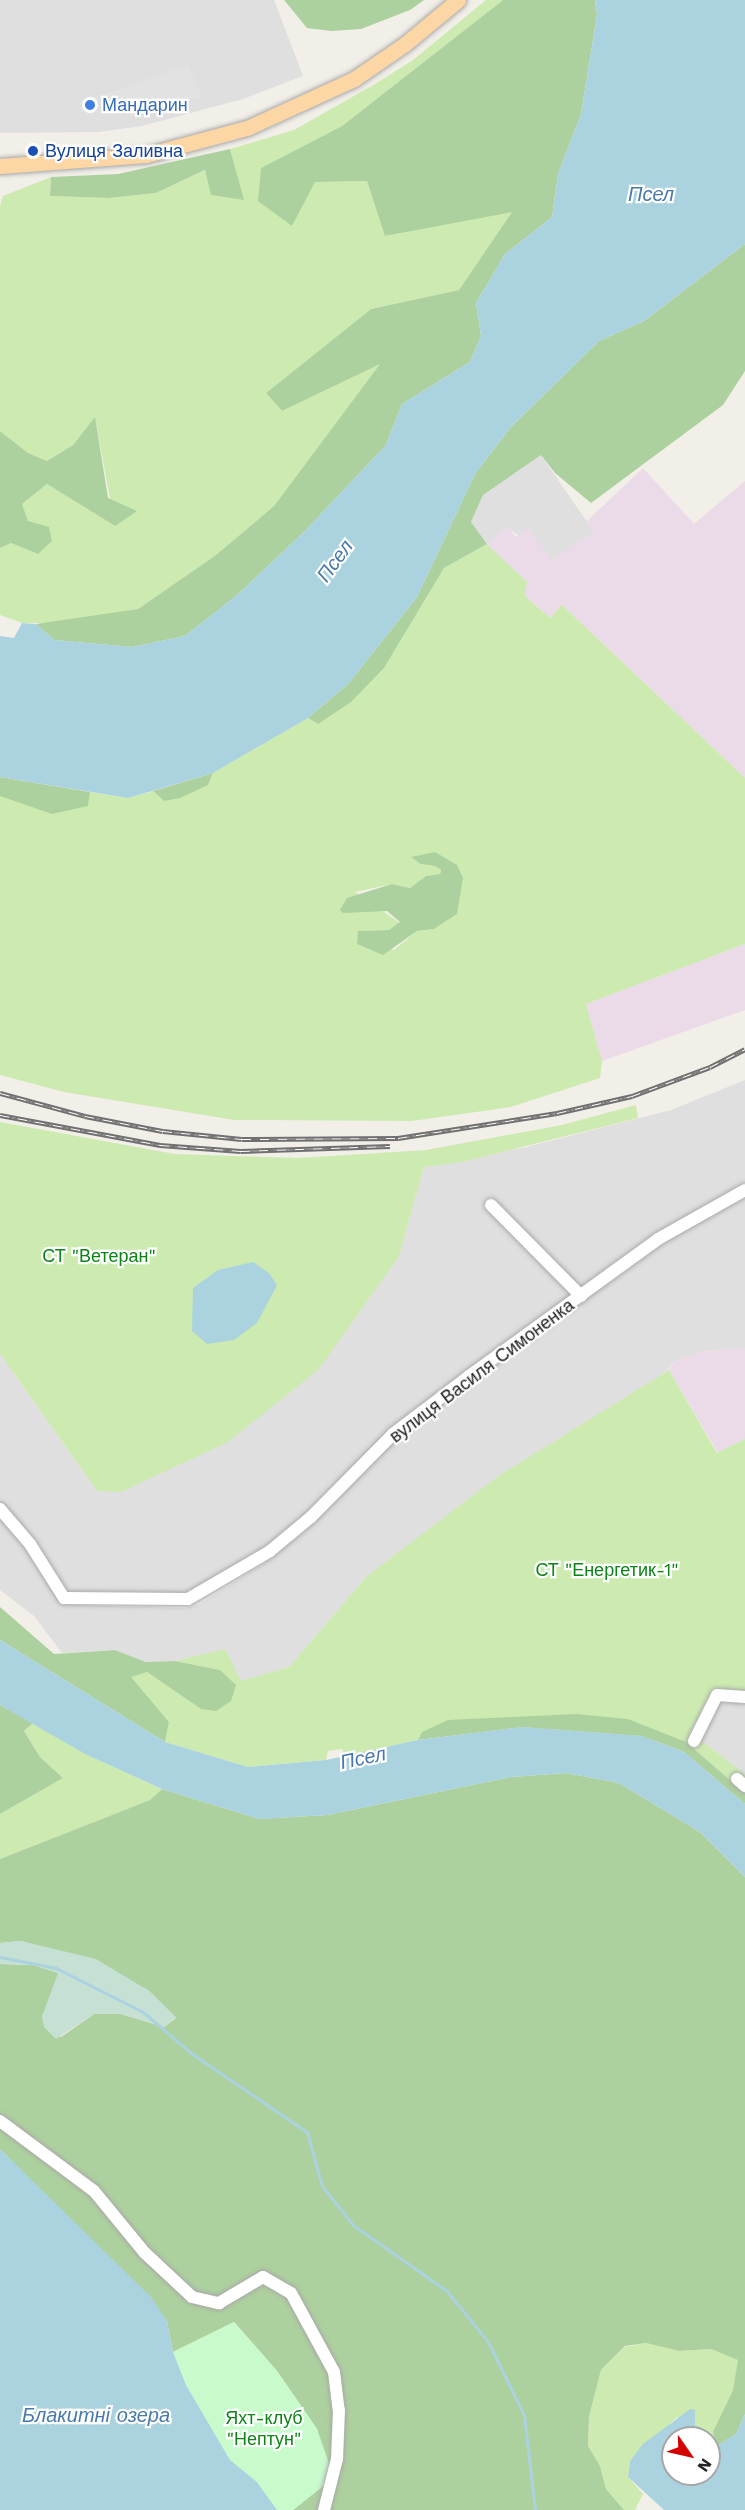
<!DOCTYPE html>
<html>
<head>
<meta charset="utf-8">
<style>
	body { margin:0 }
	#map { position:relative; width:745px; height:2510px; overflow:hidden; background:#f2efe9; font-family:"Work Sans",sans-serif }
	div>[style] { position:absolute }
	.residential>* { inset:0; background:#e0dfdf }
	.industrial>* { inset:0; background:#ebdbe8 }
	.grass>* { inset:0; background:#cdebb0 }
	.forest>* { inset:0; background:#add19e }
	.wetland>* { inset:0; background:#c6e0d4 }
	.park>* { inset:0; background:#c8facc }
	.parking>* { inset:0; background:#e2e2e2 }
	.water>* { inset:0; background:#aad3df }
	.stream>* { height:3px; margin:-1.5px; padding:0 1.5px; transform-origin:1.5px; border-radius:1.5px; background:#aad3df }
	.roads { filter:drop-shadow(0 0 2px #a9a9a9) drop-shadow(0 0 2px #a9a9a9) }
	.minor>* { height:12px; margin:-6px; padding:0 6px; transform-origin:6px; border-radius:6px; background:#fff }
	.major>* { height:15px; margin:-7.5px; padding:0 7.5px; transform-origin:7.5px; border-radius:7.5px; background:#fcd6a4 }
	.rail>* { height:5px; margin-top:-2.5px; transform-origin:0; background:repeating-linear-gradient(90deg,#fff 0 9px,#707070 0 18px); box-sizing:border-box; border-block:2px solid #707070 }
	.dots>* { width:16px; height:16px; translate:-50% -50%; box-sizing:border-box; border:3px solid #fff; border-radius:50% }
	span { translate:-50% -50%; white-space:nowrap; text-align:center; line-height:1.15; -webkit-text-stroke:4.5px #fff; paint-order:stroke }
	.shop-label { font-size:18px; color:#366cbe }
	.left { translate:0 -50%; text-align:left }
	.transit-label { font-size:18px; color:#164399 }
	.park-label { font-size:18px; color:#0c8416 }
	.street-label { font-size:18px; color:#222 }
	.water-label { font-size:20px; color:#4a7aab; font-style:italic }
	.north { position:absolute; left:661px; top:2426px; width:60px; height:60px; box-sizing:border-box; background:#fff; border:2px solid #a7a7a7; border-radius:50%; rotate:124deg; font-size:16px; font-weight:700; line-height:24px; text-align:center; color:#222 }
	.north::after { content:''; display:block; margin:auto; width:21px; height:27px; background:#d40000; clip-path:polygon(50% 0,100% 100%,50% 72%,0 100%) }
</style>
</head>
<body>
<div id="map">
	<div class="residential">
		<div style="clip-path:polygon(0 0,274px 0,303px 76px,243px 99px,142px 126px,99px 132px,0 133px)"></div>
		<div style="clip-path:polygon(541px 455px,594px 532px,552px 560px,508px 528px,487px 544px,471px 522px,483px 495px)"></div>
		<div style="clip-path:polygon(745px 1080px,745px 1186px,694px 1211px,617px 1263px,569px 1302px,467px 1369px,392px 1429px,296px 1523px,262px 1551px,186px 1594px,67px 1593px,0 1504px,0 1354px,97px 1491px,399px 1256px,424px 1167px,526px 1147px,671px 1110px)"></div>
		<div style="clip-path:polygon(745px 1196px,745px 1348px,701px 1352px,674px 1362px,668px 1370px,366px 1577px,289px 1667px,241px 1682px,224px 1650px,175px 1661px,146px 1662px,115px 1650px,62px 1653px,34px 1616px,0 1590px,0 1518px,26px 1545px,61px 1605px,184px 1608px,198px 1605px,263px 1564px,302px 1533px,395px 1439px,434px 1408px,685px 1225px)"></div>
		<div style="clip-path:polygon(713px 1693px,745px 1695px,745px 1774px,690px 1732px)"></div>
	</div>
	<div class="industrial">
		<div style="clip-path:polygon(643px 468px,694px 524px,745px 481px,745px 778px,562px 605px,550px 618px,525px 596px,526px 582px,487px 544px,508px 527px,516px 537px,527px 528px,552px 560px,593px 532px,587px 521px)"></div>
		<div style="clip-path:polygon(745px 944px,745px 1010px,602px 1061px,586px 1004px)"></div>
		<div style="clip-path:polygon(745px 1348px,745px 1439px,718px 1453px,669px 1370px,674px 1362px,701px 1352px)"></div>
	</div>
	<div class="grass">
		<div style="clip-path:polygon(486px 0,503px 0,342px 126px,261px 168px,292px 226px,314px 182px,367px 181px,386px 236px,513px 211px,459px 290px,371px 309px,266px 393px,282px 411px,381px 363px,274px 506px,216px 555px,138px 609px,62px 623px,22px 623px,0 615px,0 548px,11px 543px,38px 554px,22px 504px,47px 484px,115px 526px,95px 418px,73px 445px,47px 461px,28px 453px,0 431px,0 206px,3px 196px,51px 177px,50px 196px,109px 198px,156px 193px,206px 170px,243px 199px,230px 149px,294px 130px,375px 84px,413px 60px)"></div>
		<div style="clip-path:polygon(evenodd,487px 544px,527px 582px,525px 596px,550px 618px,562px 605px,745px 778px,745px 944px,586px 1004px,602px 1061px,600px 1078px,511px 1107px,412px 1121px,234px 1120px,64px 1092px,0 1075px,0 796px,88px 806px,90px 792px,128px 798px,153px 791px,164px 801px,208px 785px,213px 773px,308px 718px,318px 724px,384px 668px,444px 568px,487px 544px,421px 864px,457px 865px,457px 914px,434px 929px,417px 931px,394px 950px,358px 931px,389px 930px,400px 923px,355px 892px,392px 884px,410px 888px,426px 876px,440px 874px,441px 870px,435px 866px,421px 864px)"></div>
		<div style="clip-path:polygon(636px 1105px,638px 1118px,462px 1162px,424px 1167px,399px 1256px,319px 1369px,228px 1442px,121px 1492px,97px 1491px,0 1354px,0 1122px,175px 1154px,297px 1158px,426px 1150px,562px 1125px)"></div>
		<div style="clip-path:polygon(669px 1370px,717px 1453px,745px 1439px,745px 1695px,713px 1693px,690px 1732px,745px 1774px,745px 1793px,686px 1742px,422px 1732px,418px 1740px,346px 1756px,342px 1749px,328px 1751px,326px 1760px,248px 1767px,165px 1742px,169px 1722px,130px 1677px,147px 1672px,201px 1709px,220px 1670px,175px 1661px,225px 1649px,241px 1681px,289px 1667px,366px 1577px,497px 1477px)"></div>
		<div style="clip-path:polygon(33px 1723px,85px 1754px,162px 1789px,150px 1800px,0 1859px,0 1814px,63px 1778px,40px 1757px,24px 1731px)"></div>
		<div style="clip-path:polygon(646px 2343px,679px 2351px,711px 2349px,739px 2360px,733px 2390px,714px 2431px,717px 2446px,695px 2429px,693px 2419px,677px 2417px,630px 2461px,628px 2477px,643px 2494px,635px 2510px,624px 2510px,606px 2489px,600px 2466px,588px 2446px,589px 2417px,601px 2370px,625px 2347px)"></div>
	</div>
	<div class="forest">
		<div style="clip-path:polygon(284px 0,424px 0,410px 10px,361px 29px,331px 31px,307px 28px)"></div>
		<div style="clip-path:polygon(503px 0,595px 0,597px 15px,581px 114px,558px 174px,552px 217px,505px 254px,476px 303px,481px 336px,470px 362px,402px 404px,386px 445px,304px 532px,236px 596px,185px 636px,132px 647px,54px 640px,36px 624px,138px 609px,216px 555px,274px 506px,380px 364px,282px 411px,266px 393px,371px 309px,459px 290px,512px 212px,385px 236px,367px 181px,315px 182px,292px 226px,258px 201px,261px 168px,342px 126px)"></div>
		<div style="clip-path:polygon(230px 149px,244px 200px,211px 195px,205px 170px,156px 193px,109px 198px,50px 196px,51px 177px,118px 174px)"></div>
		<div style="clip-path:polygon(745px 244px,745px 371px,723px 405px,591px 503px,555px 473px,541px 455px,483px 495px,471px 522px,487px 544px,444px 568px,384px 668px,351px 702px,318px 724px,308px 718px,349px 683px,417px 597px,475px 474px,511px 427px,599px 341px,644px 321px)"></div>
		<div style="clip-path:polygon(95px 417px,108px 498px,137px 511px,115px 526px,47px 484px,22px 504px,28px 521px,49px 527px,52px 541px,38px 554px,11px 543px,0 548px,0 431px,28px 453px,47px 461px,73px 445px)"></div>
		<div style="clip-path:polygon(213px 773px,208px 785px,180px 798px,164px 801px,153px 791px)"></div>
		<div style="clip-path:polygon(0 777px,90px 792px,88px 806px,52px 814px,0 796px)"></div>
		<div style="clip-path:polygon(435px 852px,457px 865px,463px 878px,457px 914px,434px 929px,417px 931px,383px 955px,357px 944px,358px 931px,389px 930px,400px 922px,387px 911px,343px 913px,340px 910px,347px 898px,392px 884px,410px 888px,426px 876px,440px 874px,441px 870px,435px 866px,421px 864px,411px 857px)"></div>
		<div style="clip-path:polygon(0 1607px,54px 1654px,115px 1650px,146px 1662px,175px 1661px,220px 1670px,236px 1685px,231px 1701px,216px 1711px,201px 1709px,147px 1672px,131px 1677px,169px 1722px,165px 1742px,0 1640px)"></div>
		<div style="clip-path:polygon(0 1705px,33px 1723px,24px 1731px,40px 1757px,63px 1778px,0 1814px)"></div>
		<div style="clip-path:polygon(577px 1714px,628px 1719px,686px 1742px,745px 1793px,745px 1804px,684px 1752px,642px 1736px,522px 1727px,418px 1740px,422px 1732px,448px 1720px)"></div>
		<div style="clip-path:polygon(566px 1773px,619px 1783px,700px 1832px,745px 1877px,745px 2414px,736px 2434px,717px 2446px,713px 2432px,733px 2390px,738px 2360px,711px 2349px,679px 2351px,646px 2343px,625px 2346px,601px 2370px,589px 2417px,588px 2446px,600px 2466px,606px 2489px,624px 2510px,293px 2510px,328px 2482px,317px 2429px,277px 2371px,234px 2322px,173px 2352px,167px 2321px,0 2149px,0 1964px,33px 1965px,59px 1973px,42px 2017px,61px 2037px,94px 2014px,121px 2014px,164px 2027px,176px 2018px,149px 1991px,133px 1982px,45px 1948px,21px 1941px,0 1943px,0 1859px,150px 1800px,162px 1789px,259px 1819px,327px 1815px,511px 1777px)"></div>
	</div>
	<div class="wetland">
		<div style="clip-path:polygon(21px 1941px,96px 1959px,149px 1991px,176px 2017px,164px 2027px,121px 2014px,94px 2014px,56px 2039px,44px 2027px,42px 2017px,58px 1973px,33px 1965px,0 1964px,0 1943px)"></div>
	</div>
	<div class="park">
		<div style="clip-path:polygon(234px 2322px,277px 2371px,317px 2429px,329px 2463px,328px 2482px,293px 2510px,277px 2510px,257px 2482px,230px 2460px,186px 2385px,173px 2352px)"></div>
	</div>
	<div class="parking">
		<div style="clip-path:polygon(188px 65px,202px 97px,110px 115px,102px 95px)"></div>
	</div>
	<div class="water">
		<div style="clip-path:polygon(595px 0,745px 0,745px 244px,644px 321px,599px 341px,511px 427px,475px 474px,417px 597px,349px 683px,308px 718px,213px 773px,128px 798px,0 777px,0 636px,14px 638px,22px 623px,36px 624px,54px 640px,132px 647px,185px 636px,236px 596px,304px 532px,386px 445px,402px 404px,470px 362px,481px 336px,476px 303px,505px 254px,552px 217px,558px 174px,581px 114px,597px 15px)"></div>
		<div style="clip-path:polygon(253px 1262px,269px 1273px,277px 1285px,257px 1323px,234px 1340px,207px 1344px,192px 1331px,193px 1288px,218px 1270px)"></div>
		<div style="clip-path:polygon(0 1640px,165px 1742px,248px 1767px,326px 1760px,418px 1740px,522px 1727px,642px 1736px,684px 1752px,745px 1804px,745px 1877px,700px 1832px,619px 1783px,566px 1773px,511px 1777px,327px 1815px,259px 1819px,162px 1789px,85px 1754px,0 1705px)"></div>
		<div style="clip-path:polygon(0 2149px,152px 2298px,167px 2321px,173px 2352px,186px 2385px,230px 2460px,257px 2482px,277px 2510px,0 2510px)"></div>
		<div style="clip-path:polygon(evenodd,690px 2409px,695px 2410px,695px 2429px,717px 2446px,736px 2434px,745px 2414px,745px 2510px,664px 2510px,628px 2477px,630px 2461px,643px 2444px,690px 2409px,673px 2438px,709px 2438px,709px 2474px,673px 2474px,673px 2438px)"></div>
	</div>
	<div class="stream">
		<div style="left:0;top:1957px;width:57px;rotate:11.1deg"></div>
		<div style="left:56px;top:1968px;width:97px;rotate:26.8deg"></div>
		<div style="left:143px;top:2012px;width:63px;rotate:40.5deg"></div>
		<div style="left:191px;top:2053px;width:140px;rotate:34.3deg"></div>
		<div style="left:307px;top:2132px;width:56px;rotate:74.5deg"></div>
		<div style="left:322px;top:2186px;width:50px;rotate:51.5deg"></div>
		<div style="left:353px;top:2225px;width:115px;rotate:35.1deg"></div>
		<div style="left:447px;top:2291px;width:65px;rotate:51.2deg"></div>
		<div style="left:488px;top:2342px;width:81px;rotate:63.7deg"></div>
		<div style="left:524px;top:2415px;width:96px;rotate:83.4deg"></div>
	</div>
	<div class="roads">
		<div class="minor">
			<div style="left:491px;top:1205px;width:128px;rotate:45.3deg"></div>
			<div style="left:0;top:1509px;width:46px;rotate:49.4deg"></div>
			<div style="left:30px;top:1544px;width:64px;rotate:57.8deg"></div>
			<div style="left:64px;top:1598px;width:124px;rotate:0.5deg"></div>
			<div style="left:188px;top:1599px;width:95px;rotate:-30.3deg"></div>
			<div style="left:270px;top:1551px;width:53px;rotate:-39.7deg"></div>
			<div style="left:311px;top:1517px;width:117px;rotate:-45.3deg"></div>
			<div style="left:393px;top:1434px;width:96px;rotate:-37.3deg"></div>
			<div style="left:469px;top:1376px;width:233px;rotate:-35.9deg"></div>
			<div style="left:658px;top:1239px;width:100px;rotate:-29.4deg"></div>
			<div style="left:694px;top:1741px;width:51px;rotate:-63.4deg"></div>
			<div style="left:717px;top:1695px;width:28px;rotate:4deg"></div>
			<div style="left:737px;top:1779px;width:11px;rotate:41deg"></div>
			<div style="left:0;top:2121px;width:117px;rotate:36.7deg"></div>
			<div style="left:94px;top:2191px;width:80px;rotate:50.6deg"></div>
			<div style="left:145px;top:2253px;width:64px;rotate:43.1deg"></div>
			<div style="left:192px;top:2297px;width:28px;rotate:13deg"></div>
			<div style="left:219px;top:2303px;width:51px;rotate:-30.6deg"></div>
			<div style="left:263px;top:2277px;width:32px;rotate:30deg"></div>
			<div style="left:291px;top:2293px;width:90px;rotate:61.4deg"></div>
			<div style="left:334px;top:2372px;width:38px;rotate:83deg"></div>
			<div style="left:339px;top:2410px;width:49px;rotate:92.3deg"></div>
			<div style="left:337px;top:2459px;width:53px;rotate:104.3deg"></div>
		</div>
		<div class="major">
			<div style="left:0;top:166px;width:146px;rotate:-4.3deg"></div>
			<div style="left:146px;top:155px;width:105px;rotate:-15deg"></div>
			<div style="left:247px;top:128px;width:118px;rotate:-24.6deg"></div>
			<div style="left:354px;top:79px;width:62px;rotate:-34.5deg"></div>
			<div style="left:405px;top:44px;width:69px;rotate:-39.7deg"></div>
		</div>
	</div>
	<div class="rail">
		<div style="left:0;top:1093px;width:88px;rotate:15.1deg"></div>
		<div style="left:85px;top:1116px;width:79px;rotate:10.9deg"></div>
		<div style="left:163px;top:1131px;width:79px;rotate:5.8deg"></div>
		<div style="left:242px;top:1139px;width:156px;rotate:-0.4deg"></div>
		<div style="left:398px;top:1138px;width:161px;rotate:-8.9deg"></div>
		<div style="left:557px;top:1113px;width:77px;rotate:-12.8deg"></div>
		<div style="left:632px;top:1096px;width:83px;rotate:-20.4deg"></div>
		<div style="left:710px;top:1067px;width:39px;rotate:-27deg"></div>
		<div style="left:0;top:1115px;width:163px;rotate:10.6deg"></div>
		<div style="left:160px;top:1145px;width:81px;rotate:4.2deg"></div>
		<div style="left:241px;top:1151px;width:149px;rotate:-1.9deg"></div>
	</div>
	<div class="dots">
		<div style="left:90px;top:105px;background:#3f7fe0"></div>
		<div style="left:33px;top:151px;background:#1a4fb4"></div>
	</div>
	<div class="shop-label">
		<span class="left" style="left:102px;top:105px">Мандарин</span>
	</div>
	<div class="transit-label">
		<span class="left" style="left:45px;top:151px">Вулиця Заливна</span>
	</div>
	<div class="park-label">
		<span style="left:99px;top:1256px">СТ "Ветеран"</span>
		<span style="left:607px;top:1570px">СТ "Енергетик-1"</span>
		<span style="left:264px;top:2429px">Яхт-клуб<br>"Нептун"</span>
	</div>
	<div class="street-label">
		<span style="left:482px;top:1371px;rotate:-37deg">вулиця Василя Симоненка</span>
	</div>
	<div class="water-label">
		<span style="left:651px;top:194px">Псел</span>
		<span style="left:335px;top:561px;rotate:-54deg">Псел</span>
		<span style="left:363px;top:1758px;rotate:-12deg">Псел</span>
		<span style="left:96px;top:2415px">Блакитні озера</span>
	</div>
	<div class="north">N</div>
</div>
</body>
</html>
